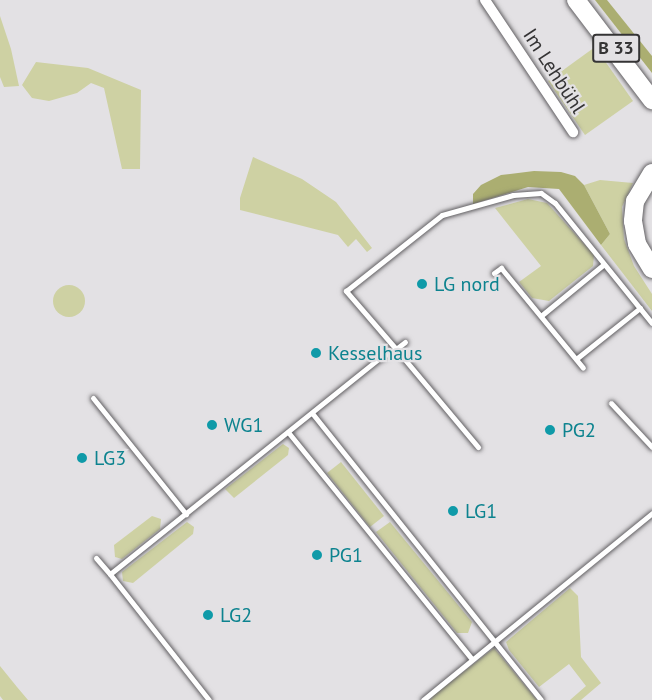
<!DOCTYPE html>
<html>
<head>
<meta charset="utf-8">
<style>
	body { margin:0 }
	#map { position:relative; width:652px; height:700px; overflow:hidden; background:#e3e1e4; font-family:"PT Sans",sans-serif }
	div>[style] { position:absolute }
	.green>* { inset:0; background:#ced1a3 }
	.round { border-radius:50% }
	.forest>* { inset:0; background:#abae71 }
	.roads { filter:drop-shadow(0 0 2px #626063) drop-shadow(0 0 2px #626063) }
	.service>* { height:5px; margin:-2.5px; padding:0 2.5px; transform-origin:2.5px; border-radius:2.5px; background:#fff }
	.minor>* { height:10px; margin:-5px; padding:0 5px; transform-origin:5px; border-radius:5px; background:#fff }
	.primary>* { height:18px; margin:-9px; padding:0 9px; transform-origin:9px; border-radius:9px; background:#fff }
	.dots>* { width:16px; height:16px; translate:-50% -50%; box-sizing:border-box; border:3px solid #e3e1e4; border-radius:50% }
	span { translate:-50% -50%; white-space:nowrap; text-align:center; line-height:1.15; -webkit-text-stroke:4.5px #e3e1e4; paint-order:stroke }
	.shield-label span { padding:2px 4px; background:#e3e1e4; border:2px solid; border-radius:4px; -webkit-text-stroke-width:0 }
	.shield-label { font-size:18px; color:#353435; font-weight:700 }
	.street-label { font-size:20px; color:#353435 }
	.culture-label { font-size:20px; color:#0d838f }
	.left { translate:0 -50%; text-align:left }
</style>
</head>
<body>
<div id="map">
	<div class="green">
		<div style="clip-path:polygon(0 16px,11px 49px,19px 86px,4px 87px,0 77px)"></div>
		<div style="clip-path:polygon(595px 47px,633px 101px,585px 135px,548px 81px)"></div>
		<div style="clip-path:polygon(36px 62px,88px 68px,141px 90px,140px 169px,122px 169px,104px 88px,91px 83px,77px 93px,49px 101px,32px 98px,22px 85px)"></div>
		<div style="clip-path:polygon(253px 157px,302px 179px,336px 202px,372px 248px,367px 252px,356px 239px,348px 247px,338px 235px,240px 210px,240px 198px)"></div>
		<div style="clip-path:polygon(600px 180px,633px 183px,622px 207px,624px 239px,634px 266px,652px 294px,652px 311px,601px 245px,610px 234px,584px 185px)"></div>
		<div style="clip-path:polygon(528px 199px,547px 203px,594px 255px,593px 266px,549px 301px,532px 298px,519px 282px,541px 266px,495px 208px)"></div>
		<div class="round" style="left:53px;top:285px;width:32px;height:32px"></div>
		<div style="clip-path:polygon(283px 444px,289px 448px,288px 455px,234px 498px,225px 489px)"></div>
		<div style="clip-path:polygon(341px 462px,384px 516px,370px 527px,327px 473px)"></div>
		<div style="clip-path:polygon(152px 516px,161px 519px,160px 529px,122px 559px,115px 557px,114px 545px)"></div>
		<div style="clip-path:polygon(187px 522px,194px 527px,193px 534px,133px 583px,123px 581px,122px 572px)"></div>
		<div style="clip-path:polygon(390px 522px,472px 622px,468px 633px,457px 633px,376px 532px)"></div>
		<div style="clip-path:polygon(570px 588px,578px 596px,581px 657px,601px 683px,581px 700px,570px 700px,586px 686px,569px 664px,539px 687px,509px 650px,506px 642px)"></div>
		<div style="clip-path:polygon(494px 648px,537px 700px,430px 700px,435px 694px)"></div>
		<div style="clip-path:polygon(0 666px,17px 687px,28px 700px,3px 700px,0 696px)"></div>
	</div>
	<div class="forest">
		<div style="clip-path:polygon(595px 0,607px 0,652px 56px,652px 73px)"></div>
		<div style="clip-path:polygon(534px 171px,561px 172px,575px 176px,584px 185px,610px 234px,601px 245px,559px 189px,528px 187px,473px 204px,473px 194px,481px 185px,501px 175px)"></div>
	</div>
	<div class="roads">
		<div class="service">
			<div style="left:494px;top:273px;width:9px;rotate:-36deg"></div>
			<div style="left:501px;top:268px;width:129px;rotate:50.6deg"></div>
			<div style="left:542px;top:315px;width:80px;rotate:-39.4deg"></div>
			<div style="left:405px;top:342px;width:11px;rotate:142deg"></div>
			<div style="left:396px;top:349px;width:128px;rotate:50.1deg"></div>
			<div style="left:576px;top:359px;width:82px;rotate:-38.6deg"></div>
			<div style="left:93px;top:398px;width:149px;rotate:51.3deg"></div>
			<div style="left:611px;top:403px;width:60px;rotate:47deg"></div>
			<div style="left:312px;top:413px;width:367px;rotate:51.4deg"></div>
			<div style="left:288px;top:432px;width:292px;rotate:51deg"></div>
			<div style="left:96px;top:558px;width:21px;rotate:49deg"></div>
			<div style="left:209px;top:700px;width:160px;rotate:-128.2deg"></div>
			<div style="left:110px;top:574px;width:346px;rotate:-38.7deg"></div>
			<div style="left:380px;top:358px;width:18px;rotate:-29deg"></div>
			<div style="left:396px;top:349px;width:77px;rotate:-130.8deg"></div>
			<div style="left:346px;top:291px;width:122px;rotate:-38.4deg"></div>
			<div style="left:442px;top:215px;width:74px;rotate:-15.7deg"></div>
			<div style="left:513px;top:195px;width:28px;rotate:-4deg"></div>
			<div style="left:541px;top:193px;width:17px;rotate:36deg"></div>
			<div style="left:555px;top:203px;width:154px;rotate:51.1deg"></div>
			<div style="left:423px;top:700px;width:296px;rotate:-39.2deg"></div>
		</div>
		<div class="minor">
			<div style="left:485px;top:0;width:159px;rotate:56.3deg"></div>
		</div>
		<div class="primary">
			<div style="left:576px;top:0;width:126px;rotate:52.8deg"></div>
			<div style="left:652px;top:173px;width:33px;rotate:121deg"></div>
			<div style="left:635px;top:201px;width:20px;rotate:96deg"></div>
			<div style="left:633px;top:221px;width:23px;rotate:80deg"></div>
			<div style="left:637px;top:244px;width:29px;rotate:59deg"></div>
		</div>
	</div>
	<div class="dots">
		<div style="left:422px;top:284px;background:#0f9aa8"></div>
		<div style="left:316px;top:353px;background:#0f9aa8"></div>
		<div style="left:212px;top:425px;background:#0f9aa8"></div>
		<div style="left:550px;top:430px;background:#0f9aa8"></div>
		<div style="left:82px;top:458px;background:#0f9aa8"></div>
		<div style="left:453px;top:511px;background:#0f9aa8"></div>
		<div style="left:317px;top:555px;background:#0f9aa8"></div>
		<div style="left:208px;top:615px;background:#0f9aa8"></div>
	</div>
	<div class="shield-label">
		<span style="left:616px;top:48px">B 33</span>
	</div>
	<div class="street-label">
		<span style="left:554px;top:71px;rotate:57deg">Im Lehbühl</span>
	</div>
	<div class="culture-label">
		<span class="left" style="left:434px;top:284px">LG nord</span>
		<span class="left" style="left:328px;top:353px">Kesselhaus</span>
		<span class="left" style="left:224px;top:425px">WG1</span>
		<span class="left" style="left:562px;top:430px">PG2</span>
		<span class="left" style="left:94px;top:458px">LG3</span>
		<span class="left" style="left:465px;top:511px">LG1</span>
		<span class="left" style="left:329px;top:555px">PG1</span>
		<span class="left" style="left:220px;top:615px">LG2</span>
	</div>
</div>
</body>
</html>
